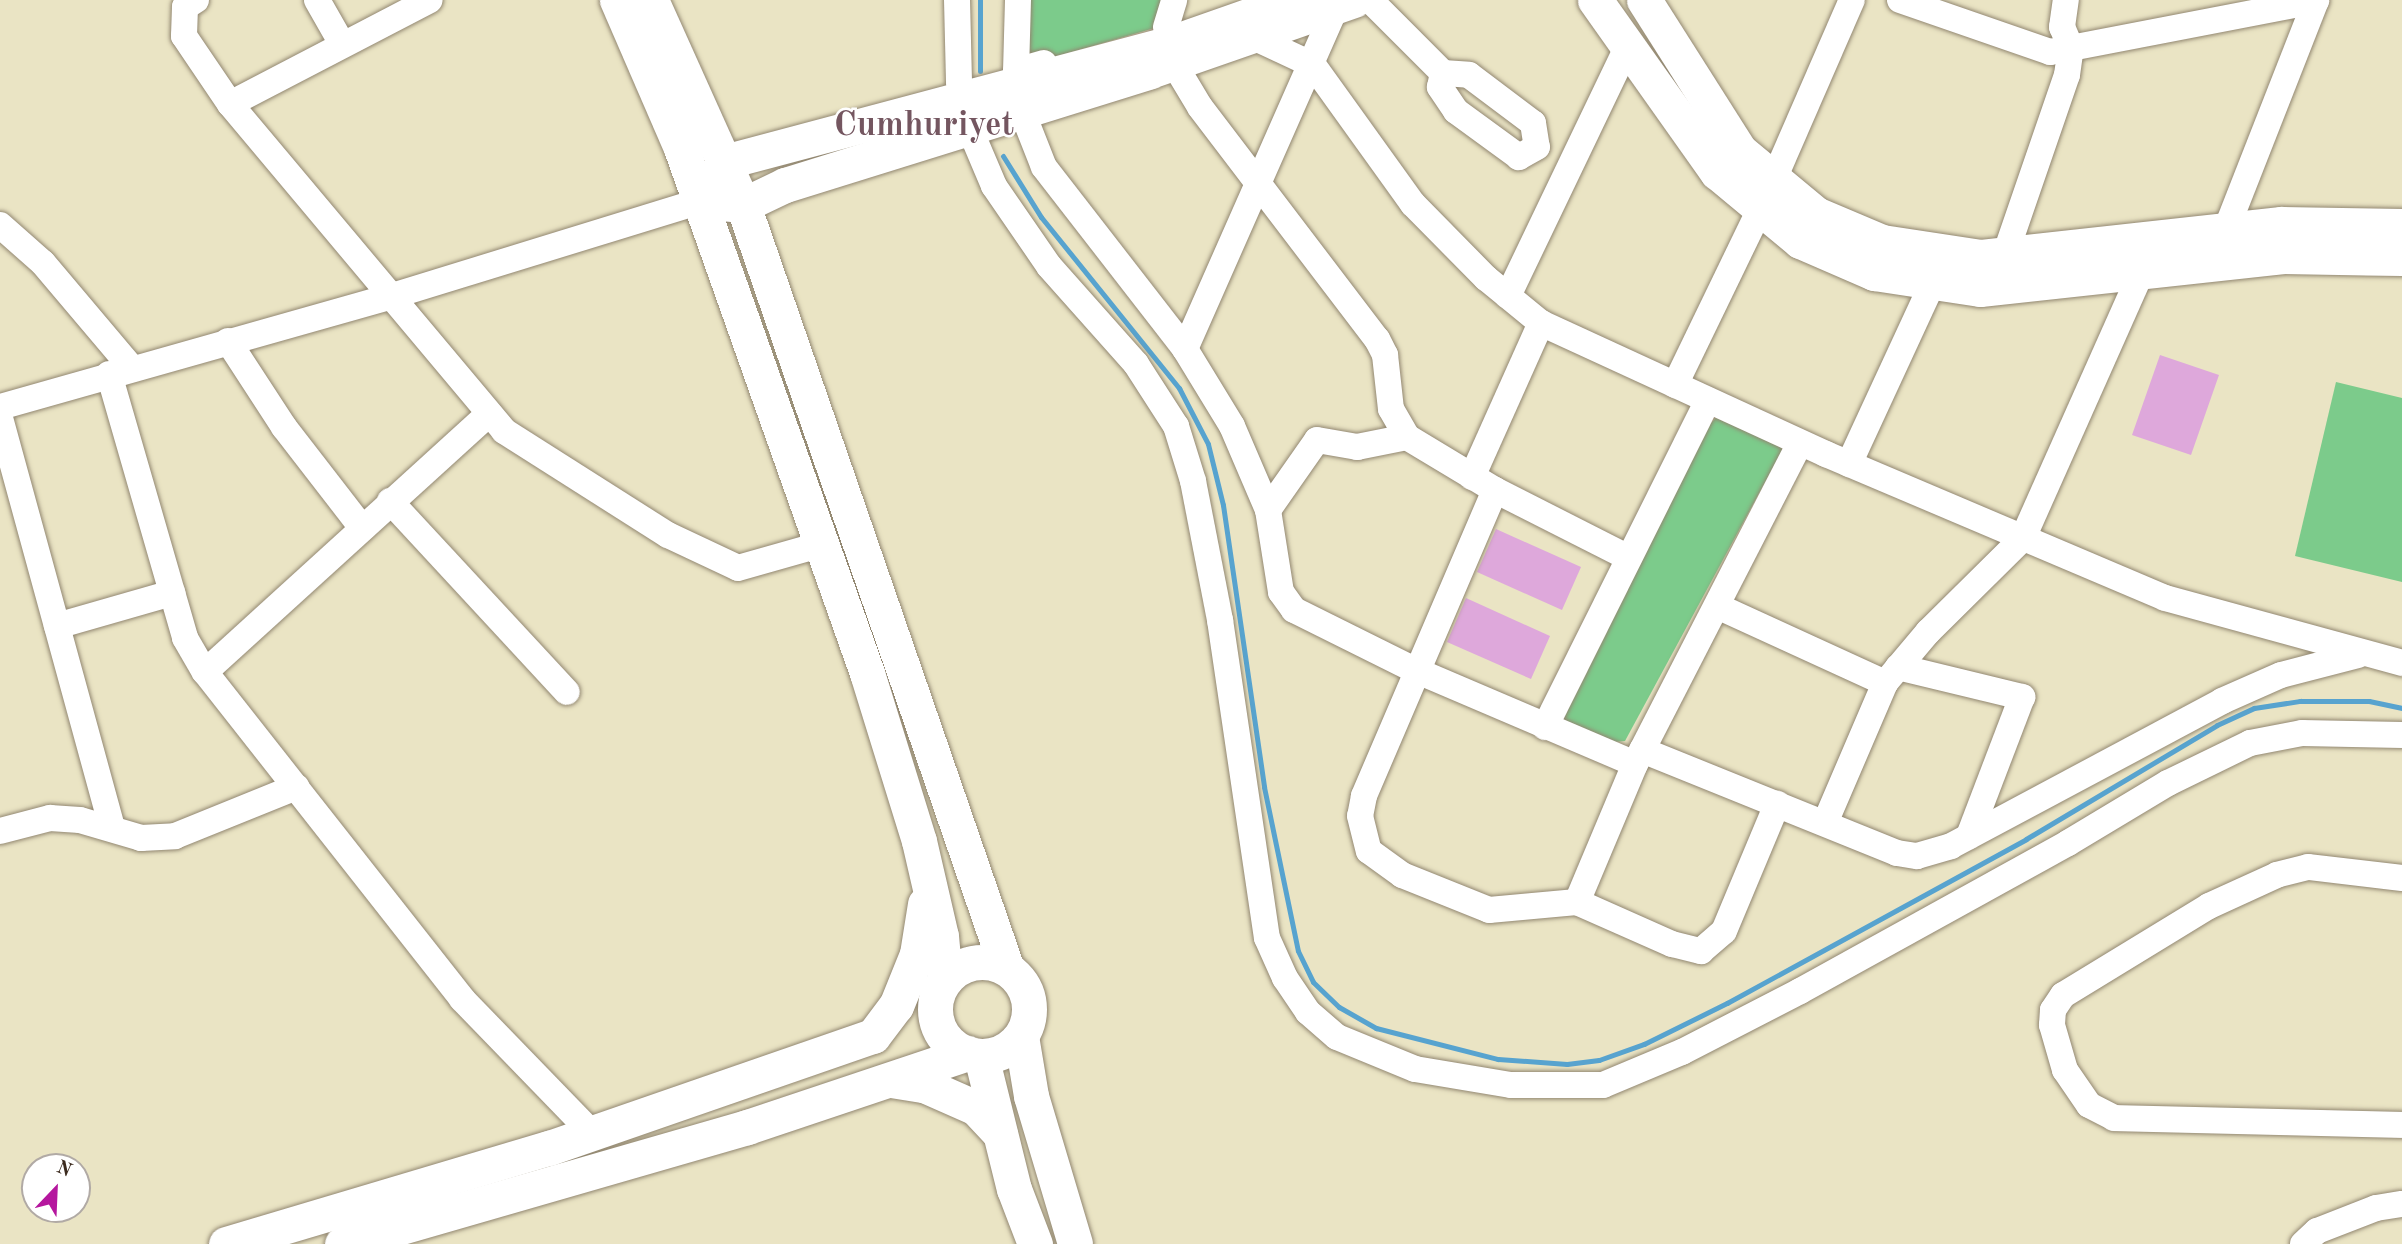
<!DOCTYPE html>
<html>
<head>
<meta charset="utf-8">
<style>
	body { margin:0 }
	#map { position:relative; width:2402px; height:1244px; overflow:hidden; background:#eae4c4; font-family:"Old Standard TT",serif }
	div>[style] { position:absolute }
	.green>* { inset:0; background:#7ccb8b }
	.stream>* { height:5px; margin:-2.5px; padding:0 2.5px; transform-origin:2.5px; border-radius:2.5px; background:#57a3cf }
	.building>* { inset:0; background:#dea8db }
	.roads { filter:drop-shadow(0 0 2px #928771) drop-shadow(0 0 2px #928771) }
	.minor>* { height:26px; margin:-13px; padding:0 13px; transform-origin:13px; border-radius:13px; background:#fff }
	.major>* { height:35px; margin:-17.5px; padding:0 17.5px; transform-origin:17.5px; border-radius:17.5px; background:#fff }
	.major>.ring { margin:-17.5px; padding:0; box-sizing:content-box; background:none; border:35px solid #fff; border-radius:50% }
	span { translate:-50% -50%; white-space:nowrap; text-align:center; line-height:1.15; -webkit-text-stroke:5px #fff; paint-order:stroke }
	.district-label { font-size:35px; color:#745660; font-weight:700 }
	.north { position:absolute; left:21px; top:1153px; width:70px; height:70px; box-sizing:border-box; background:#fff; border:2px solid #b1aaa5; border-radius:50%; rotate:23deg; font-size:19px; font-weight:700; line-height:28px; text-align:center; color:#3b2a1e }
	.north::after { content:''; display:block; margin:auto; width:24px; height:32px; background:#b5179e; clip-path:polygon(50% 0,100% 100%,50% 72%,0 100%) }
</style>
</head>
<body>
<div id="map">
	<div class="green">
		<div style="clip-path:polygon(1019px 0,1173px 0,1165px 25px,1020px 67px)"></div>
		<div style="clip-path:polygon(2336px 382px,2402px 398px,2402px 582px,2295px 556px)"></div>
		<div style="clip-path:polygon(1716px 418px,1784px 447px,1625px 741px,1613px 742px,1565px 723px,1560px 716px,1707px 427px)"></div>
	</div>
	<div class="stream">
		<div style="left:980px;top:71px;width:71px;rotate:-90deg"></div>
		<div style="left:1003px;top:156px;width:72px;rotate:58.1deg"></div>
		<div style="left:1041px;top:217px;width:220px;rotate:51.1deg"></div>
		<div style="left:1179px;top:388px;width:63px;rotate:62.6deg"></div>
		<div style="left:1208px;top:444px;width:63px;rotate:76.2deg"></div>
		<div style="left:1223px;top:505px;width:285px;rotate:81.7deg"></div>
		<div style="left:1264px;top:787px;width:167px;rotate:78.3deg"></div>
		<div style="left:1298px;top:951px;width:34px;rotate:64deg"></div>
		<div style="left:1313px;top:982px;width:36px;rotate:44deg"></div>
		<div style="left:1339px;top:1007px;width:43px;rotate:29.6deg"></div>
		<div style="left:1376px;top:1028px;width:126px;rotate:14.3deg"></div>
		<div style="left:1498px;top:1059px;width:69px;rotate:4.1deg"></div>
		<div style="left:1567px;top:1064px;width:32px;rotate:-7deg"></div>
		<div style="left:1599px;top:1060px;width:48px;rotate:-19.6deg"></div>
		<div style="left:1644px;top:1044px;width:93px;rotate:-26.3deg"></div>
		<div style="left:1727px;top:1003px;width:341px;rotate:-28.7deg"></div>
		<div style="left:2026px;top:839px;width:222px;rotate:-30.8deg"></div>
		<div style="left:2217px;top:725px;width:41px;rotate:-24.7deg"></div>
		<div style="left:2254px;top:708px;width:47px;rotate:-8.7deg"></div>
		<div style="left:2300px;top:701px;width:69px"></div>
		<div style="left:2369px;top:701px;width:34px;rotate:12deg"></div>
	</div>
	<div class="building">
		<div style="clip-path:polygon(2160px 355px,2219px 375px,2191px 455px,2132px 435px)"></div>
		<div style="clip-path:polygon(1496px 529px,1581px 567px,1562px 610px,1477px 572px)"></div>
		<div style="clip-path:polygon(1466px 598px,1550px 636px,1531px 679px,1447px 642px)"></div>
	</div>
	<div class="roads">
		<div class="minor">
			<div style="left:196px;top:0;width:13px;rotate:148deg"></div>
			<div style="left:185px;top:7px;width:29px;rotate:92deg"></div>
			<div style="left:184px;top:36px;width:82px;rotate:55.9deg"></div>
			<div style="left:230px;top:104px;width:427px;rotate:50deg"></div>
			<div style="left:504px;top:431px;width:194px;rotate:32.4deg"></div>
			<div style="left:668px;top:535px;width:77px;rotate:25.2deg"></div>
			<div style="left:738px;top:568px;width:88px;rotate:-15.8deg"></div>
			<div style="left:317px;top:0;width:48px;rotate:60.3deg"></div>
			<div style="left:957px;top:0;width:82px;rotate:88.6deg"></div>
			<div style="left:959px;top:82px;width:46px;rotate:77.5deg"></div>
			<div style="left:969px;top:127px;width:64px;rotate:67deg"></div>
			<div style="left:994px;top:186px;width:97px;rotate:55.5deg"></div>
			<div style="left:1049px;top:266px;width:131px;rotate:48.4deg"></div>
			<div style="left:1136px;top:364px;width:74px;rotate:57.2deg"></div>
			<div style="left:1176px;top:426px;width:58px;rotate:72.8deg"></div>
			<div style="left:1193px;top:481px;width:142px;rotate:79deg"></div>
			<div style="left:1220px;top:620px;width:321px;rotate:81.6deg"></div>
			<div style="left:1267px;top:938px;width:44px;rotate:65.8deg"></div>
			<div style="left:1285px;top:978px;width:41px;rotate:55.9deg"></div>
			<div style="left:1308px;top:1012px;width:38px;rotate:41deg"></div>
			<div style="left:1337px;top:1037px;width:84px;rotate:22.3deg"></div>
			<div style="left:1415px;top:1069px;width:97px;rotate:9.5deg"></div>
			<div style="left:1511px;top:1085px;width:92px"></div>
			<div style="left:1603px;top:1085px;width:86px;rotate:-22.7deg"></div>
			<div style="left:1682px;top:1052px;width:133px;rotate:-27.3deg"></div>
			<div style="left:1800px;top:991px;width:306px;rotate:-28.9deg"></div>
			<div style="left:2068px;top:843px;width:117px;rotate:-31deg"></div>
			<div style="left:2168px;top:783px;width:91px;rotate:-26deg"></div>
			<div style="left:2250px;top:743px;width:53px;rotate:-10.9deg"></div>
			<div style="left:2302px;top:733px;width:100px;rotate:1.1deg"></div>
			<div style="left:1018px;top:0;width:71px;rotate:91.6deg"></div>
			<div style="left:1016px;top:71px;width:29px;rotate:-16deg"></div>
			<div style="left:1370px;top:0;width:103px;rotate:45deg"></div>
			<div style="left:1443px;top:73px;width:26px;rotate:4deg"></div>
			<div style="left:1469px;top:75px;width:80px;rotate:36.9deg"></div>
			<div style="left:1533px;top:123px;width:24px;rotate:81deg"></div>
			<div style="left:1537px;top:147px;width:21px;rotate:151deg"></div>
			<div style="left:1519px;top:157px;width:78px;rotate:-143.9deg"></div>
			<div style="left:1456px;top:111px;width:29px;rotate:-124deg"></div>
			<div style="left:1440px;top:87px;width:14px;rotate:-78deg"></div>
			<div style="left:1900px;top:0;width:159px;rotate:19.1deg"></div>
			<div style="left:2050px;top:52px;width:271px;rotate:-10.9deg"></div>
			<div style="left:1166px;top:27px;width:28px;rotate:-73deg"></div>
			<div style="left:1251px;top:36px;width:68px;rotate:25.1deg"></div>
			<div style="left:1313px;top:65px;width:171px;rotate:54.3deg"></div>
			<div style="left:1413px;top:204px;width:104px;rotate:45.4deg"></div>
			<div style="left:1486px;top:278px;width:71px;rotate:39.3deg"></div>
			<div style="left:1541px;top:323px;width:314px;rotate:24.7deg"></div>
			<div style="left:1826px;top:454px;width:368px;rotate:23deg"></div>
			<div style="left:2165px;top:598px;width:246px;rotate:15.3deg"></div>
			<div style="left:1173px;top:62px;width:52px;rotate:59deg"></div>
			<div style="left:1200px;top:107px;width:292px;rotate:52.7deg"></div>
			<div style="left:1377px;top:339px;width:18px;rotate:63deg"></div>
			<div style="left:1385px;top:355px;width:54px;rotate:83.7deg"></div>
			<div style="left:1391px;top:409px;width:32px;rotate:60deg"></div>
			<div style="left:1407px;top:437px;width:103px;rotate:31.1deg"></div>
			<div style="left:1495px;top:490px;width:150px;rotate:26.9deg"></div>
			<div style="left:1016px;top:96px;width:76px;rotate:68.5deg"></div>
			<div style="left:1044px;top:167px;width:230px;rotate:52.2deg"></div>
			<div style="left:1185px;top:349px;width:90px;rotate:58.6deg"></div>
			<div style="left:1232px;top:426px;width:91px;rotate:66.8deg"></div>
			<div style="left:1268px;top:510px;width:83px;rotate:81deg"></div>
			<div style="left:1281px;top:592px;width:22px;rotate:54deg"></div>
			<div style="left:1294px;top:610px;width:135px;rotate:26.4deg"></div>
			<div style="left:1415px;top:670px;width:239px;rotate:23.1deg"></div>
			<div style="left:230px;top:104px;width:225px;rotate:-27.5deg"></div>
			<div style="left:1774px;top:179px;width:195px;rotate:-66.5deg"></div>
			<div style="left:0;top:225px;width:57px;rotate:41.5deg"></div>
			<div style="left:43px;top:263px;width:136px;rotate:49.8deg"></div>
			<div style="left:2226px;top:230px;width:247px;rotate:-68.6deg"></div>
			<div style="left:2005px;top:255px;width:190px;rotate:-71deg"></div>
			<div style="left:2067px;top:75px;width:27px;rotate:-82deg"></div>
			<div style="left:2071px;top:48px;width:23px;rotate:-113deg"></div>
			<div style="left:2062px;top:27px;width:27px;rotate:-82deg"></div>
			<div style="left:1508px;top:296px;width:277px;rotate:-64.4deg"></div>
			<div style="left:228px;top:341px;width:103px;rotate:56.9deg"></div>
			<div style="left:284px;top:427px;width:128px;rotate:52.3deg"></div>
			<div style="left:1185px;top:349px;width:375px;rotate:-66.2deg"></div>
			<div style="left:109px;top:374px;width:275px;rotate:73.9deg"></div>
			<div style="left:185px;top:638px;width:39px;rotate:60deg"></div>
			<div style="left:205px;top:672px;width:416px;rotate:51.8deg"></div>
			<div style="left:462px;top:999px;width:187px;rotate:45.9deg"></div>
			<div style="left:1675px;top:385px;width:195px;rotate:-64.2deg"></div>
			<div style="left:0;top:407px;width:407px;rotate:-15.8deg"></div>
			<div style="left:392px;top:296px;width:322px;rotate:-17.1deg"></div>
			<div style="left:0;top:418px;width:425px;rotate:74.7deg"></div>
			<div style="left:1849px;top:464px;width:200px;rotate:-65.2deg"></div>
			<div style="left:1472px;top:477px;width:169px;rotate:-65.9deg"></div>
			<div style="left:1495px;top:490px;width:333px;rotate:113.2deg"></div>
			<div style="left:1364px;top:796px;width:20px;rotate:101deg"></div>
			<div style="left:1360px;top:816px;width:36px;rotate:76deg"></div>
			<div style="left:1369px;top:851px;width:41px;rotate:36deg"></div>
			<div style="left:1402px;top:875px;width:94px;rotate:21.9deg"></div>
			<div style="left:1489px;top:910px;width:88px;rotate:-5.2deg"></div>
			<div style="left:1577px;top:902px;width:104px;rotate:23.9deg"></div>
			<div style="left:1672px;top:944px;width:30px;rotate:14deg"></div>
			<div style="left:1701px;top:951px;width:30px;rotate:-41deg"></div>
			<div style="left:1724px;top:931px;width:138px;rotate:-67.3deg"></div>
			<div style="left:390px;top:501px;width:260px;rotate:47.2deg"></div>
			<div style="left:1268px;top:510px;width:85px;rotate:-55deg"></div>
			<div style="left:1317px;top:440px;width:41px;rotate:9.9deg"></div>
			<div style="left:1357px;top:447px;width:51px;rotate:-11.3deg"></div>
			<div style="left:1717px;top:606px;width:185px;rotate:24.6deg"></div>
			<div style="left:57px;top:626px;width:120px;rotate:-16deg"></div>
			<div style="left:1898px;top:667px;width:128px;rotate:13.6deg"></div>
			<div style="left:2022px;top:697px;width:149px;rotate:110.9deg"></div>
			<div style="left:205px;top:672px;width:384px;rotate:-42.3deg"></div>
			<div style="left:1545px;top:727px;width:365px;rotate:-63.5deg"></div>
			<div style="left:1642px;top:750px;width:275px;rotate:22deg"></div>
			<div style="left:1897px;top:853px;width:20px;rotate:9deg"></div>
			<div style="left:1917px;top:856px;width:35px;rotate:-16deg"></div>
			<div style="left:1951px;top:846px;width:307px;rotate:-28.1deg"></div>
			<div style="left:2222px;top:701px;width:64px;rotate:-23.8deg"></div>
			<div style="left:2281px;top:675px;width:80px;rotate:-14.6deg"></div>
			<div style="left:1825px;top:823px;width:152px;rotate:-66.8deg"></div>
			<div style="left:1885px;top:683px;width:67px;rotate:-49.9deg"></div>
			<div style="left:1928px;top:632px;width:134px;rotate:-44.7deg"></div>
			<div style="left:2023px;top:538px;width:305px;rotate:-66deg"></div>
			<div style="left:0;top:831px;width:52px;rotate:-14.6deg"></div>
			<div style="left:50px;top:818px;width:30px;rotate:4deg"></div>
			<div style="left:80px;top:820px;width:64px;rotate:16.4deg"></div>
			<div style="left:141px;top:838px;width:34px;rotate:-3deg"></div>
			<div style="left:175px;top:836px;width:131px;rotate:-22deg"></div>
			<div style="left:2402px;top:878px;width:95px;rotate:-173.3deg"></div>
			<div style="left:2308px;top:867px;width:32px;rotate:166deg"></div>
			<div style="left:2277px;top:875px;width:75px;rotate:155.5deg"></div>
			<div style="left:2209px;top:906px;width:171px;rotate:148.6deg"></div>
			<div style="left:2063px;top:995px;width:18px;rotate:124deg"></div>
			<div style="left:2053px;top:1010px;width:15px;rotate:94deg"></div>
			<div style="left:2052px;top:1025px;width:47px;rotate:73.9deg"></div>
			<div style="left:2065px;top:1070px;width:42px;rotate:55.6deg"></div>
			<div style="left:2089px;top:1105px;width:28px;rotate:27deg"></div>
			<div style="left:2114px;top:1118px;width:288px;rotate:1.4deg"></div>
			<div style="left:1577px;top:902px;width:150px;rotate:-67.2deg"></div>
			<div style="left:1635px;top:764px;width:361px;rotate:-62.8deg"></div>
			<div style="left:2303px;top:1244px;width:19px;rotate:-43deg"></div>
			<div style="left:2317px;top:1231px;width:63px;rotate:-21.3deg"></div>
			<div style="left:2376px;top:1208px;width:26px;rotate:-9deg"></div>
		</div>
		<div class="major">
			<div style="left:617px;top:0;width:161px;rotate:66.6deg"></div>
			<div style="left:681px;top:148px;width:557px;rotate:70.49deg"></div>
			<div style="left:867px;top:673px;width:176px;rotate:72.8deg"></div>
			<div style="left:919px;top:841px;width:98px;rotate:77deg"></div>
			<div style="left:941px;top:936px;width:44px;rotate:84.8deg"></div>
			<div style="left:651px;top:0;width:225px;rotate:65.8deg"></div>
			<div style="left:743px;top:205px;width:808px;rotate:70.94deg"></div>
			<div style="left:1293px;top:0;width:129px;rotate:160.6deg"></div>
			<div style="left:1171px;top:43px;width:462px;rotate:165.1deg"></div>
			<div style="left:725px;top:162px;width:46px;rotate:122.7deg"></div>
			<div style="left:700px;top:201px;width:43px;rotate:5.3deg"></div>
			<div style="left:743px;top:205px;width:47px;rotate:-25.5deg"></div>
			<div style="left:785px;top:185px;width:382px;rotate:-17.3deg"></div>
			<div style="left:1150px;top:71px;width:216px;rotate:-19.2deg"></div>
			<div style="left:1595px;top:0;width:211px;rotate:54.7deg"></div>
			<div style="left:1717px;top:172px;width:108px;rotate:39.7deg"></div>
			<div style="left:1800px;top:241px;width:81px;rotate:23.4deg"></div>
			<div style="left:1874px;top:273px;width:107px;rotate:8.6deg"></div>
			<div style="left:1980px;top:289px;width:305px;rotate:-6.2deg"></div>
			<div style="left:2283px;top:256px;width:119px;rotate:1deg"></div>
			<div style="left:1644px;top:0;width:179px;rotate:57.6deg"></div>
			<div style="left:1740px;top:151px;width:99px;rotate:39.7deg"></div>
			<div style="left:1816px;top:214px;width:72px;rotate:23deg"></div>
			<div style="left:1882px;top:242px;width:100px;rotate:8.6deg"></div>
			<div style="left:1981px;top:257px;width:302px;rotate:-6.3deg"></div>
			<div style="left:2281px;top:224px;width:121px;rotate:0.9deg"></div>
			<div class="ring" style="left:935px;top:962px;width:59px;height:59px"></div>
			<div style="left:1021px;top:1036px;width:61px;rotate:80.5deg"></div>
			<div style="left:1031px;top:1096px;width:154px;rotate:73.4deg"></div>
			<div style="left:981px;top:1056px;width:137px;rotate:76.1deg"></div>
			<div style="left:1014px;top:1189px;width:59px;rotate:69.1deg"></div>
			<div style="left:891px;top:1080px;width:33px;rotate:9deg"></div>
			<div style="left:924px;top:1085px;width:57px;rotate:23.9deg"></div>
			<div style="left:976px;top:1108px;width:35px;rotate:47deg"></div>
			<div style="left:226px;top:1244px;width:337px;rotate:-16.6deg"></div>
			<div style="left:549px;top:1148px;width:343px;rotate:-19.1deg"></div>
			<div style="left:873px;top:1036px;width:38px;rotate:-53deg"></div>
			<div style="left:896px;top:1006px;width:56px;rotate:-68deg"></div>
			<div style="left:917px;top:954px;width:51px;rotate:-80.9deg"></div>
			<div style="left:342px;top:1244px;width:422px;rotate:-16.1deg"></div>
			<div style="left:747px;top:1127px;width:233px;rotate:-18.5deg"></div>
		</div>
	</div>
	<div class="district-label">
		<span style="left:924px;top:126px">Cumhuriyet</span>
	</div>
	<div class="north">N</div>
</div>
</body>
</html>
